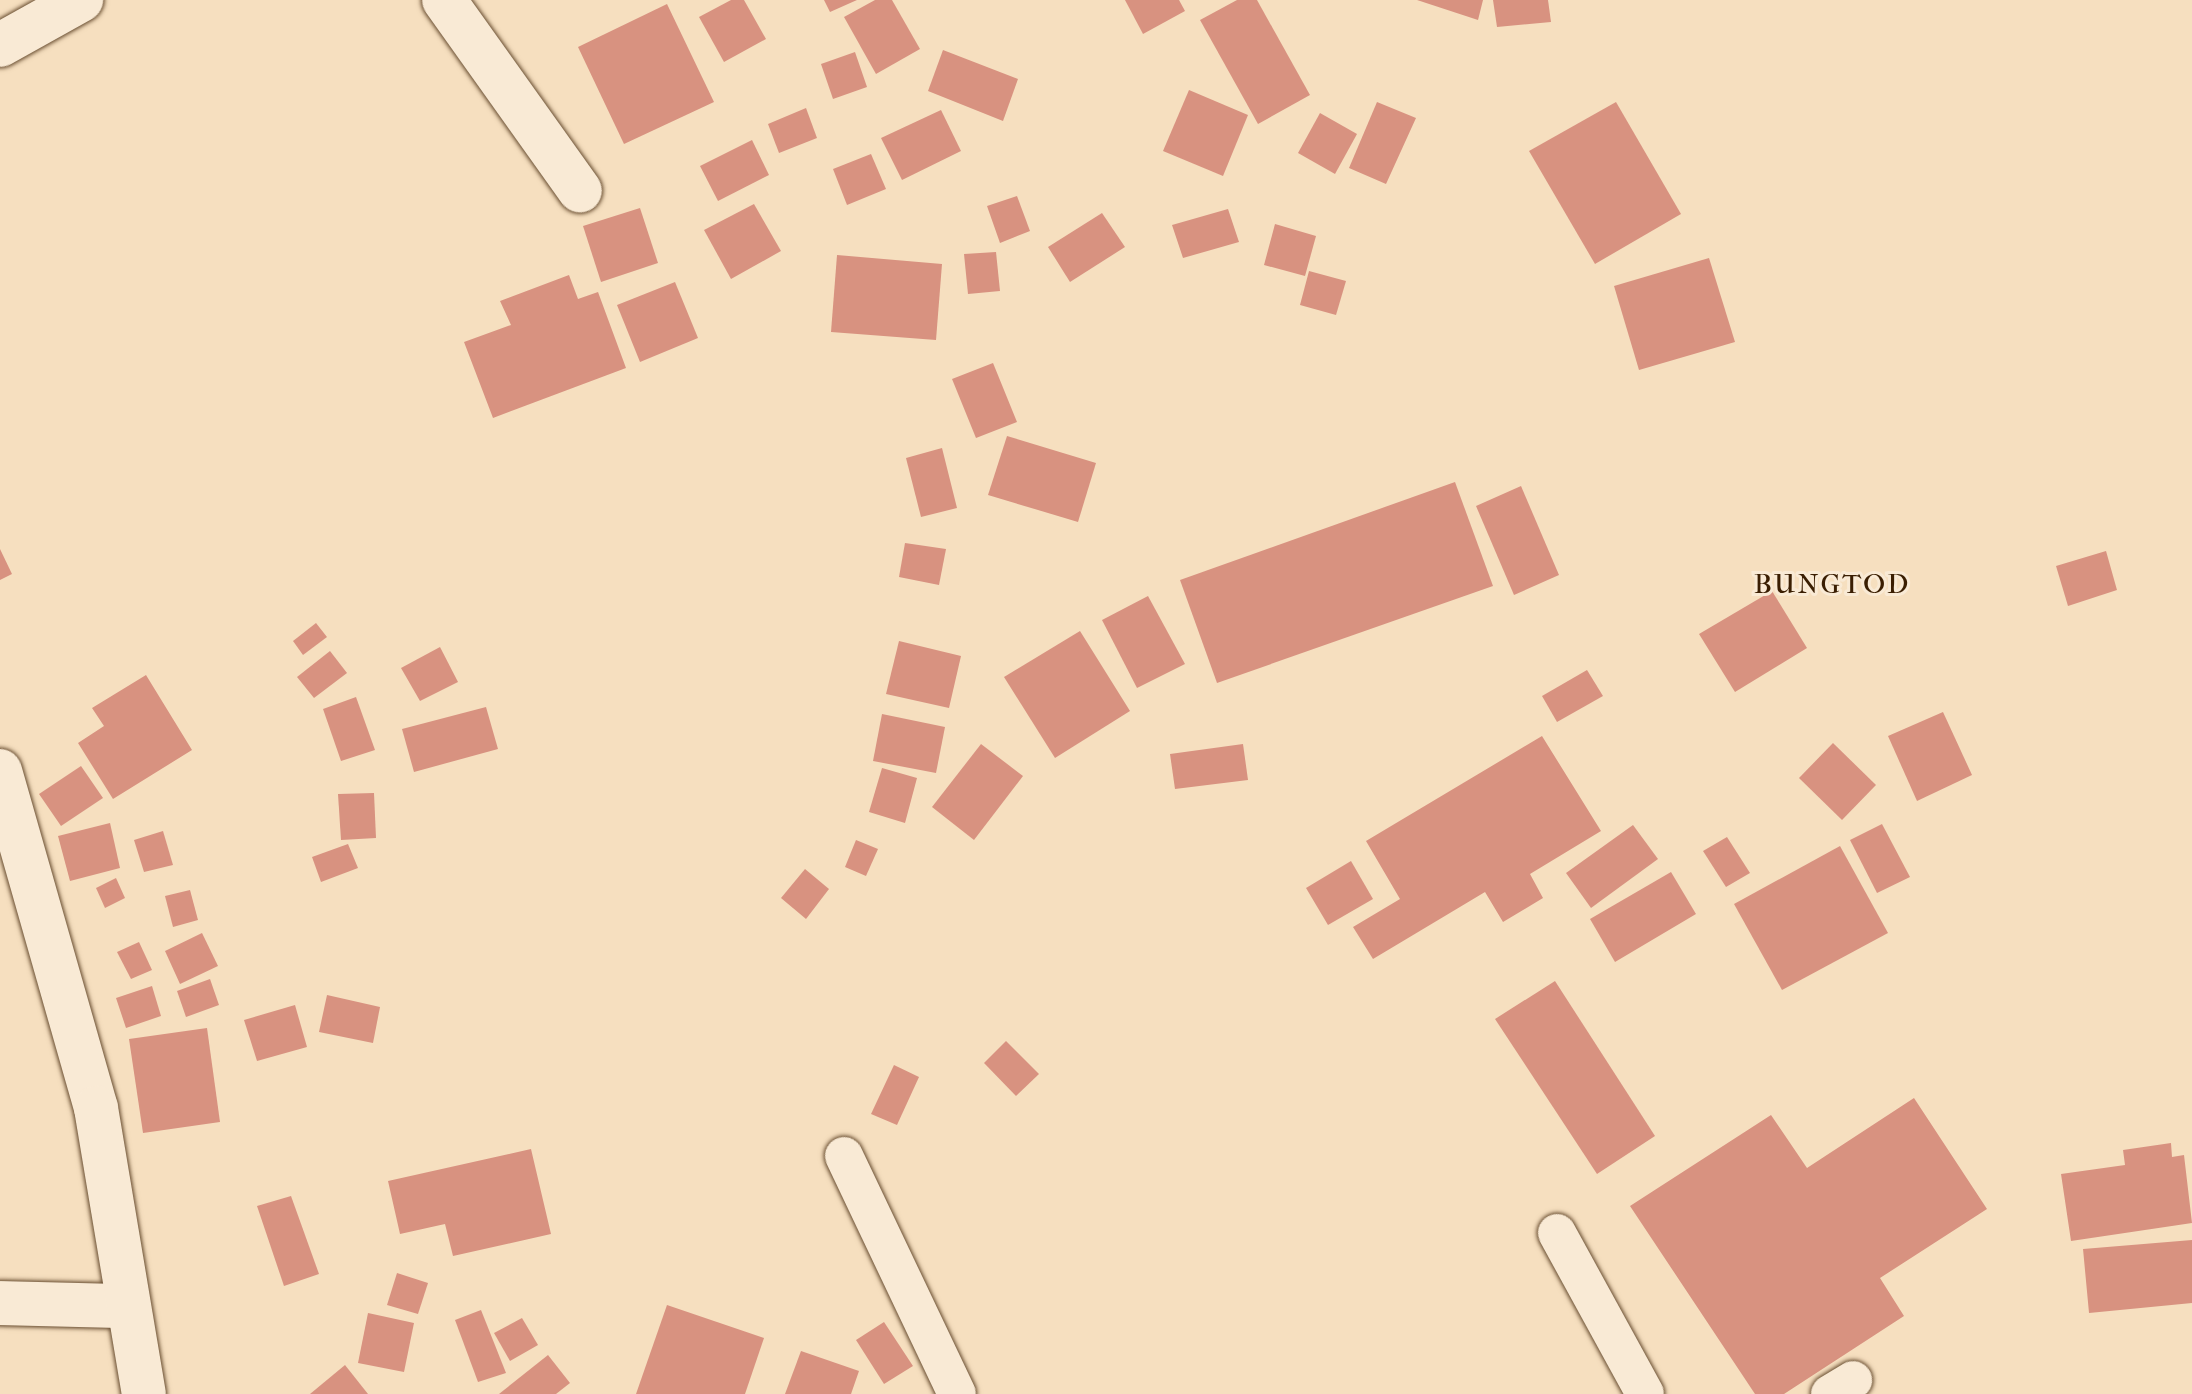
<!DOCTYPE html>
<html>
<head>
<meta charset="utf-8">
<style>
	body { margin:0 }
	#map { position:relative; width:2192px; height:1394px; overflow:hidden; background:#f6dfbf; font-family:"IM FELL French Canon",serif }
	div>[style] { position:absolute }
	.building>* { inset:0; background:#d89280 }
	.roads { filter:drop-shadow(0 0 2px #694e31) drop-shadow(0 0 2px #694e31) }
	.lane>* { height:38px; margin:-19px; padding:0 19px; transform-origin:19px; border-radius:19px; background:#f9ead5 }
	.street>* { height:44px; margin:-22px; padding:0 22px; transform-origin:22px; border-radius:22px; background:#f9ead5 }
	.secondary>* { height:44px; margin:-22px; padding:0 22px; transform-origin:22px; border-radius:22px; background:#f9ead5 }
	span { translate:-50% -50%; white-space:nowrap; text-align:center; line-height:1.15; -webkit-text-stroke:6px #f9ead5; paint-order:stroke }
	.quarter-label { font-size:28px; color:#3a1e02; letter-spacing:2px }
</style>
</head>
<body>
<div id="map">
	<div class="building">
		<div style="clip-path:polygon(731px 0,744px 0,766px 39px,724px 62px,699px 17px)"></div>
		<div style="clip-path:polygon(824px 0,857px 0,830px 12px)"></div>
		<div style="clip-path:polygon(875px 0,892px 0,920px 49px,876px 74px,844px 17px)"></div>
		<div style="clip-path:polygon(1125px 0,1179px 0,1185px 11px,1143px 34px)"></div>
		<div style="clip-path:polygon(1237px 0,1257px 0,1310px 95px,1258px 124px,1200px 20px)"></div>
		<div style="clip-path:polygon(1417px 0,1483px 0,1478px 20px)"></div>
		<div style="clip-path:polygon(1493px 0,1548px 0,1551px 22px,1497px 27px)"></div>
		<div style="clip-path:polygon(667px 4px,714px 102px,624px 144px,578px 47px)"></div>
		<div style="clip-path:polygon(943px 50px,1018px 79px,1003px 121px,928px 91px)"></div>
		<div style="clip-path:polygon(855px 52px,867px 87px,833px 99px,821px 64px)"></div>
		<div style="clip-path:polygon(1189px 90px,1248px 115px,1223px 176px,1163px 151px)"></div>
		<div style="clip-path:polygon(1377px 102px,1416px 118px,1386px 184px,1349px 168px)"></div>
		<div style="clip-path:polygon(1616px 102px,1681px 214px,1595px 264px,1529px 151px)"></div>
		<div style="clip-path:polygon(806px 108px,817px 138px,779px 153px,768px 124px)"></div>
		<div style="clip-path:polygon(941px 110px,961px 151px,902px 180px,881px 138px)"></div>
		<div style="clip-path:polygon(1320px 113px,1357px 134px,1335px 174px,1298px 153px)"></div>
		<div style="clip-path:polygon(752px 140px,769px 175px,718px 201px,700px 166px)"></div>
		<div style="clip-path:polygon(871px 154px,886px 189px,847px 205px,833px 169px)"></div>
		<div style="clip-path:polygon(1017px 196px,1030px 231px,1000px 243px,987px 206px)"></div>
		<div style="clip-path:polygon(754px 204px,781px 251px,731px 279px,704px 230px)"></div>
		<div style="clip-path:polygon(640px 208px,658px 263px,601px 282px,583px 226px)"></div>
		<div style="clip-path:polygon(1228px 209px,1239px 242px,1183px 258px,1172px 225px)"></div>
		<div style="clip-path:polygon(1102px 213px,1125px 247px,1070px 282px,1048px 247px)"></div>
		<div style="clip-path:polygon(1275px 224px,1316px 236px,1305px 276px,1264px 265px)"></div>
		<div style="clip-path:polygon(996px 252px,1000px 291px,968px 294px,964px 254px)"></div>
		<div style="clip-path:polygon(837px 255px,942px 264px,936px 340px,831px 332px)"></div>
		<div style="clip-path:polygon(1709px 258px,1735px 342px,1639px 370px,1614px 286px)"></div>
		<div style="clip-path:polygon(1309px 271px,1346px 281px,1336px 315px,1300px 305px)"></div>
		<div style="clip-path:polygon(569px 275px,578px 299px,598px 292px,626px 368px,493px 418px,464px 342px,511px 325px,500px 301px)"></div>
		<div style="clip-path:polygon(675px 282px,698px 338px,640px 362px,617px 305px)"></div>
		<div style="clip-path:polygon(993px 363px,1017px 422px,976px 438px,952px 379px)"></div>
		<div style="clip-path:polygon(1007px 436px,1096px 463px,1078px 522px,988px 495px)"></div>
		<div style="clip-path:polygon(942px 448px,957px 508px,921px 517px,906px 458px)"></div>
		<div style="clip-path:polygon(1455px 482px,1493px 586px,1217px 683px,1180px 580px)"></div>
		<div style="clip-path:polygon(1521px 486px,1559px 575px,1514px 595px,1476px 506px)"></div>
		<div style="clip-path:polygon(905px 543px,946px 549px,939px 585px,899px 577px)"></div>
		<div style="clip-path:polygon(0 549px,12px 574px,0 580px)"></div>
		<div style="clip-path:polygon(2106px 551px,2117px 590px,2068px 606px,2056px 566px)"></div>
		<div style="clip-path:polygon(1772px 591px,1807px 648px,1735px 692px,1699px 634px)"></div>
		<div style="clip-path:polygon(1148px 596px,1185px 664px,1137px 688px,1102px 620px)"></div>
		<div style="clip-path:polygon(316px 623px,327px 637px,303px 655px,293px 641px)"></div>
		<div style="clip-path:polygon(1080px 631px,1130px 711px,1055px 758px,1004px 677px)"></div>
		<div style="clip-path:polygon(899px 641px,961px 656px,949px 708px,886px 694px)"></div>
		<div style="clip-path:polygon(440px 647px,458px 682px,420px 701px,401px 668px)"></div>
		<div style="clip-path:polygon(330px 651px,347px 673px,314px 698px,297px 677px)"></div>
		<div style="clip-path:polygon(1587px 670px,1603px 696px,1557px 722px,1542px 696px)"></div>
		<div style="clip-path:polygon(146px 675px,192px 750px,113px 799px,78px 743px,104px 726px,92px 708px)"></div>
		<div style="clip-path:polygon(356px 697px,375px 750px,341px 761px,323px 709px)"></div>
		<div style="clip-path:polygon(486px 707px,498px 749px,414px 772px,402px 729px)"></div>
		<div style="clip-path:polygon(1943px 712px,1972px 775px,1917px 801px,1888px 736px)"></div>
		<div style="clip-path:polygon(882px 714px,945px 727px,936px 773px,873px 761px)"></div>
		<div style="clip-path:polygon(1542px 736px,1601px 831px,1530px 874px,1543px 898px,1503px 922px,1485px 892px,1373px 959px,1353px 927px,1400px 899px,1366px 841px)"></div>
		<div style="clip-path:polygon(1833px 743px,1876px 785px,1842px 820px,1799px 778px)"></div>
		<div style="clip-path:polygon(981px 744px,1023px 776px,974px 840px,932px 807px)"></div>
		<div style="clip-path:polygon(1243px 744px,1248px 780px,1175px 789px,1170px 754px)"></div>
		<div style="clip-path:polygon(81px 766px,103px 798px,61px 826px,39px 794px)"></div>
		<div style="clip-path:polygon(882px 768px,917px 778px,905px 823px,869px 812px)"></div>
		<div style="clip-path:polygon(374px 793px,376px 838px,341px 840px,338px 794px)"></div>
		<div style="clip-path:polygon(110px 823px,120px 868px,70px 881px,58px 836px)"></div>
		<div style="clip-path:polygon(1882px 824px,1910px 877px,1877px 893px,1850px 840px)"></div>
		<div style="clip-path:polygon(1633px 825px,1658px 859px,1591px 908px,1566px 873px)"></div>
		<div style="clip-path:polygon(163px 831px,173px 865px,144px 872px,134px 840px)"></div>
		<div style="clip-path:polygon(1727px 837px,1750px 873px,1726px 887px,1703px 851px)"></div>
		<div style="clip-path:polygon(856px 840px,878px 849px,866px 876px,845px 867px)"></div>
		<div style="clip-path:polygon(348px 844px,358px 868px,321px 882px,312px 857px)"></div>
		<div style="clip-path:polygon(1840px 846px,1888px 933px,1782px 990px,1734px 904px)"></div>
		<div style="clip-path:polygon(1351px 861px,1373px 899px,1328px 925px,1306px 888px)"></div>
		<div style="clip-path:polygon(805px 869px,829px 889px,806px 919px,781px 898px)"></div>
		<div style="clip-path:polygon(1671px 872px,1696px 914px,1615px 962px,1590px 919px)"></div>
		<div style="clip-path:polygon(116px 878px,125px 898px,105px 908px,96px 888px)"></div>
		<div style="clip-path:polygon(190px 890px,198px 920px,173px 927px,165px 896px)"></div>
		<div style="clip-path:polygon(202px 933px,218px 966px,180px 984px,165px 951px)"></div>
		<div style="clip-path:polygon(139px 942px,152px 970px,131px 979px,117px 952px)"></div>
		<div style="clip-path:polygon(210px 979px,219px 1005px,186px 1017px,177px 991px)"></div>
		<div style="clip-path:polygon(1555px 981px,1655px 1136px,1597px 1174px,1495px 1019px)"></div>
		<div style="clip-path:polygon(152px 986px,161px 1016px,126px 1028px,116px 998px)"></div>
		<div style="clip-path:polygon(327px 995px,380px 1007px,373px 1043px,319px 1032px)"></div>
		<div style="clip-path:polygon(295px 1005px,307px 1047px,257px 1061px,244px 1020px)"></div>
		<div style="clip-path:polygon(207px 1028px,220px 1122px,143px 1133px,129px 1039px)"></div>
		<div style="clip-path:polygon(1006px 1041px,1039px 1074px,1016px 1096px,984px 1063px)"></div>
		<div style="clip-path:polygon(894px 1065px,919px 1077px,897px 1125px,871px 1114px)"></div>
		<div style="clip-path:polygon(1914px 1098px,1987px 1209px,1880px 1278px,1904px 1316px,1784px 1394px,1755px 1394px,1630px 1206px,1771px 1115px,1807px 1168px)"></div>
		<div style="clip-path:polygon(2171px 1143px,2172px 1157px,2184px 1155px,2192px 1223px,2071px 1241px,2061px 1174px,2125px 1165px,2123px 1150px)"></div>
		<div style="clip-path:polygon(531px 1149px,551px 1234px,453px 1256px,445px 1224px,400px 1234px,388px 1181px)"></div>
		<div style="clip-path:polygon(291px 1196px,319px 1274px,284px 1286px,257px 1206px)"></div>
		<div style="clip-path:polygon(2192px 1240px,2192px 1303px,2089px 1313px,2083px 1249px)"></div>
		<div style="clip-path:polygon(397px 1273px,428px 1283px,418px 1314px,387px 1305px)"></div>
		<div style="clip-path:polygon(667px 1305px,764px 1338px,745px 1394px,636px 1394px)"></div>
		<div style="clip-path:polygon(481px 1310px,506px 1373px,478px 1382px,455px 1320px)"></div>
		<div style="clip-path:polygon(368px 1313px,414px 1323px,404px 1372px,358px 1363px)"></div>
		<div style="clip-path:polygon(522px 1318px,538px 1345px,510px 1361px,494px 1333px)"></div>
		<div style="clip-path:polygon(884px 1322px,913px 1366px,884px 1384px,856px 1340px)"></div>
		<div style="clip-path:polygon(801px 1351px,859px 1371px,851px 1394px,785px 1394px)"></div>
		<div style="clip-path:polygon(548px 1355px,570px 1383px,556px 1394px,499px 1394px)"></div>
		<div style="clip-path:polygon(345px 1365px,368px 1394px,310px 1394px)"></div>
	</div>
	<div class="roads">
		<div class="lane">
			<div style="left:844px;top:1156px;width:263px;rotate:64.6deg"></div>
			<div style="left:1557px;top:1233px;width:183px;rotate:61.3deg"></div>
			<div style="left:1830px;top:1394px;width:27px;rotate:-31deg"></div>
		</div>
		<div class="street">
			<div style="left:444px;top:0;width:234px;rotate:54.5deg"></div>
			<div style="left:0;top:45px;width:93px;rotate:-29.1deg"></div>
			<div style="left:0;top:1303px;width:127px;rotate:1.4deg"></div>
		</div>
		<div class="secondary">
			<div style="left:0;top:771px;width:350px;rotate:74.1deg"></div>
			<div style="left:96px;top:1108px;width:290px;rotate:80.5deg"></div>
		</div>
	</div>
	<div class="quarter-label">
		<span style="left:1832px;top:584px">BUNGTOD</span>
	</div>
</div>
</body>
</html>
